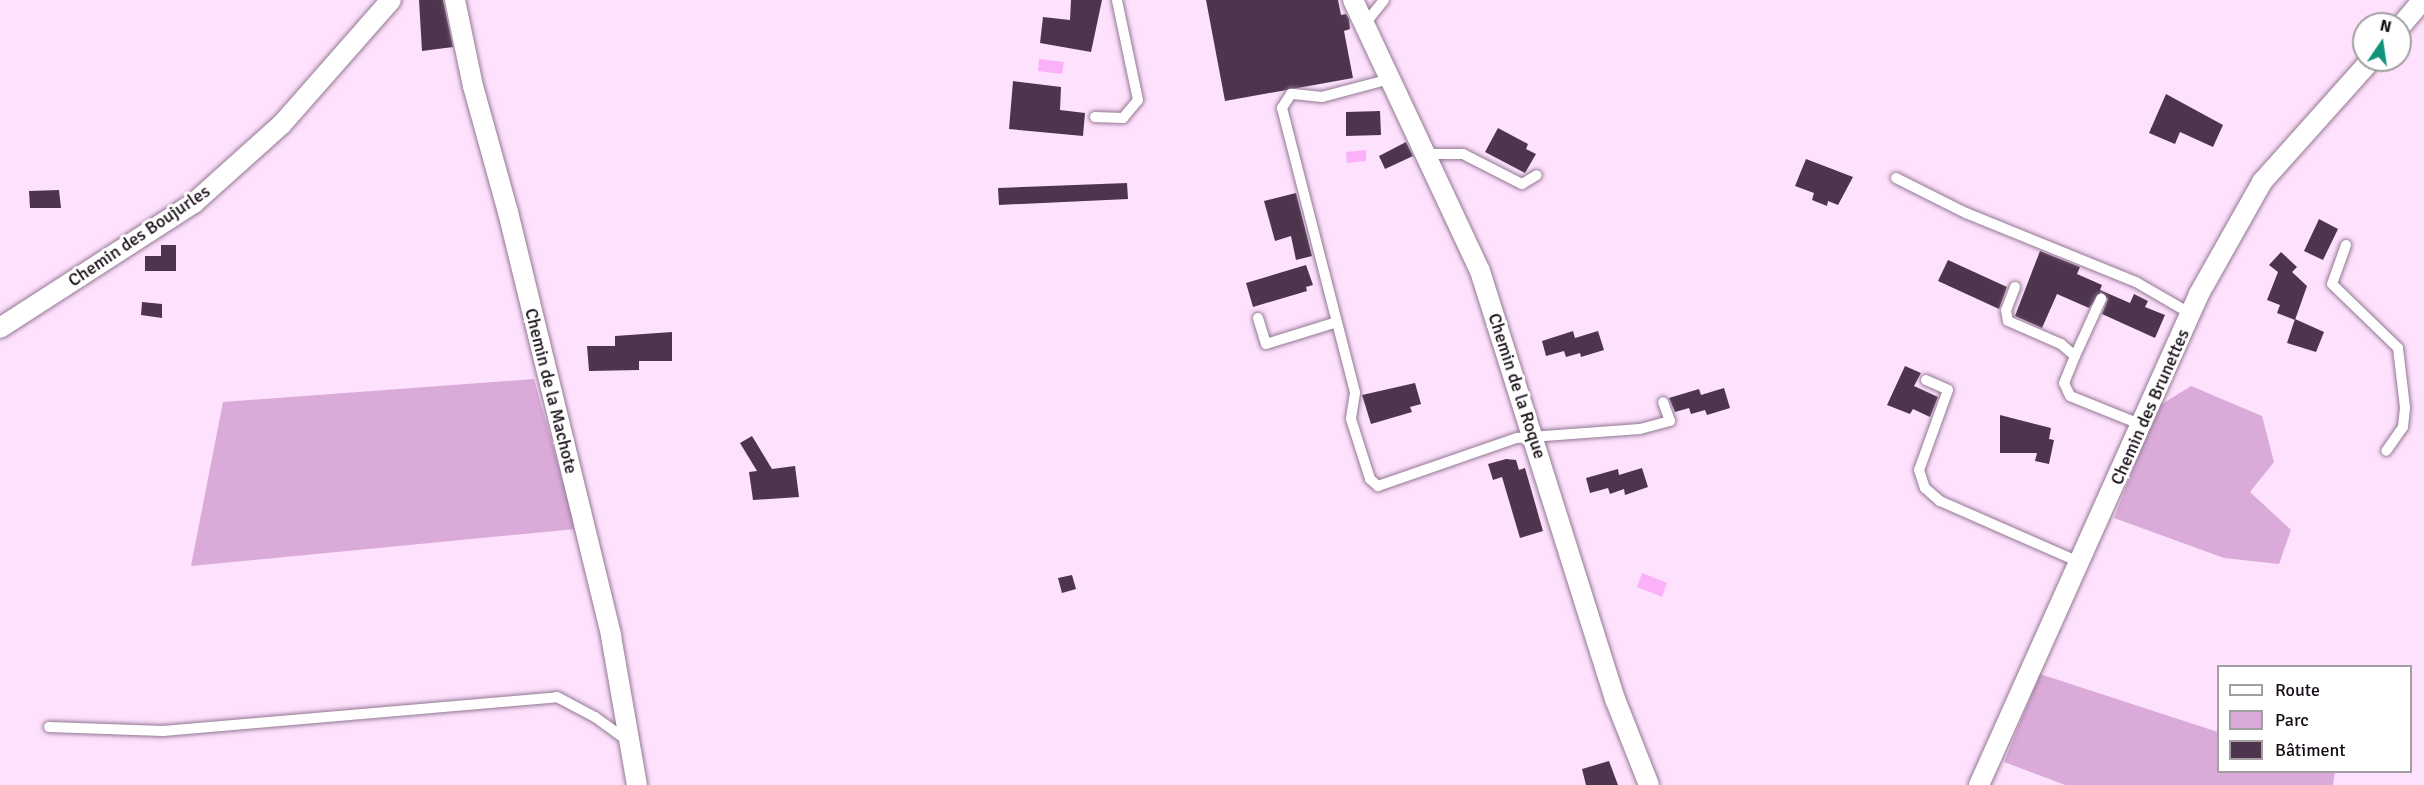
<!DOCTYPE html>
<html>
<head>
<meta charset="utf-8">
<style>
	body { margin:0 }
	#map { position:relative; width:2424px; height:785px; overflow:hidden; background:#fee1fd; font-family:Signika,sans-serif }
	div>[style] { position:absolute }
	.green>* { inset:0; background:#daabd9 }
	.water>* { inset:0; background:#fab1fa }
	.building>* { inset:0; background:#4d364d }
	.roads { filter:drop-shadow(0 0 2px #927892) drop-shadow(0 0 2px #927892) }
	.service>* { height:10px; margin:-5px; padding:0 5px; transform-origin:5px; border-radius:5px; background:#fff }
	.minor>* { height:20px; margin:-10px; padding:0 10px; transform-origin:10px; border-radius:10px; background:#fff }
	span { translate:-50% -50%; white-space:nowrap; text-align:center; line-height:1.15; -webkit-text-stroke:6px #fff; paint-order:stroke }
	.street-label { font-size:18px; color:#170d17 }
	.legend { position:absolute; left:2217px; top:665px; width:195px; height:108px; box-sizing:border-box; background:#fff; border:2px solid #a29ea2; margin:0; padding:8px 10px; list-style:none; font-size:18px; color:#170d17 }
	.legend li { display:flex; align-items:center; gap:12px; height:30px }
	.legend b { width:30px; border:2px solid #a29ea2 }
	.north { position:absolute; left:2352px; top:12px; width:60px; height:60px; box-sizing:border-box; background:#fff; border:2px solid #a29ea2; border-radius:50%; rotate:13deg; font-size:16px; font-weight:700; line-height:24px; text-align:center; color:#170d17 }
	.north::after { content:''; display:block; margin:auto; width:21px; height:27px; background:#12937b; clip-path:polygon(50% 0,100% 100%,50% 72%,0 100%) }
</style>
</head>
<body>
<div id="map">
	<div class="green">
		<div style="clip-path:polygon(534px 379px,576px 529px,191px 566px,223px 402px)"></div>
		<div style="clip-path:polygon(2191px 386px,2262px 416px,2274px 462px,2250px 492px,2291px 530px,2279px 564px,2224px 558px,2114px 518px,2157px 407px)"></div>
		<div style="clip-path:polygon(2040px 674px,2218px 732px,2218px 772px,2335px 772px,2333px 785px,2065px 785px,2004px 762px)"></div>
	</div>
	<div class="water">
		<div style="clip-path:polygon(1039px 59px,1064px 62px,1062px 74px,1038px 71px)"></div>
		<div style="clip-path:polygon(1366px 150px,1366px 161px,1347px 163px,1346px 152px)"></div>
		<div style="clip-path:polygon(1642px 573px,1667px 583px,1662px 597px,1637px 587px)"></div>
	</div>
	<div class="building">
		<div style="clip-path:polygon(419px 0,443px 0,453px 47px,422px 51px)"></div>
		<div style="clip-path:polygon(1071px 0,1102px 0,1091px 52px,1040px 43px,1043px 17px,1070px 20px)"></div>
		<div style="clip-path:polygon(1206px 0,1338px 0,1341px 15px,1346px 14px,1349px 19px,1350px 29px,1344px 31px,1353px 78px,1225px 101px)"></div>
		<div style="clip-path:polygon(1013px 81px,1061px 87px,1060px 110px,1085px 113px,1083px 136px,1009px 129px)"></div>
		<div style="clip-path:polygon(2166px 94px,2223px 125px,2213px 147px,2180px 132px,2175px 144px,2149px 133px)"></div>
		<div style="clip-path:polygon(1380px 111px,1381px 135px,1346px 136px,1346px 112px)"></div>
		<div style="clip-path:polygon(1498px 128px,1528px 144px,1526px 149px,1536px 154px,1525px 173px,1485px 152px)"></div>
		<div style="clip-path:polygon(1406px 142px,1413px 156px,1385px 169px,1379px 156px)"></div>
		<div style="clip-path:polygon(1806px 159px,1853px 177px,1838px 205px,1828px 201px,1827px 206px,1812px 200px,1814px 193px,1795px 186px)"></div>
		<div style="clip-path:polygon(1127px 183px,1128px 199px,999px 205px,998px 188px)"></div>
		<div style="clip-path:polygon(59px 190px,61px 208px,30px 208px,29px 191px)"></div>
		<div style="clip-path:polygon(1296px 193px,1312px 256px,1296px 260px,1291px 236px,1275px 241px,1264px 201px)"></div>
		<div style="clip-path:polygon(2319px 219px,2338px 229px,2323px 260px,2304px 251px)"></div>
		<div style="clip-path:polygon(161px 245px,176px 245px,176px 271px,145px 271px,145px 256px,161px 256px)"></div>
		<div style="clip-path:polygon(2040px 251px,2080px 267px,2077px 274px,2102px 285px,2100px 290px,2130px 303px,2134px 294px,2148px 301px,2145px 307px,2165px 315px,2155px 338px,2102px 314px,2108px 299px,2101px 292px,2089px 308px,2057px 294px,2042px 328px,2015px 316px)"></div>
		<div style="clip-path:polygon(2281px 252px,2297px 267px,2292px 272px,2307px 286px,2295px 320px,2277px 313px,2280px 305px,2267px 300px,2278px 272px,2269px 265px)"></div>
		<div style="clip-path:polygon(1948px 260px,2007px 287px,1999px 309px,1938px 281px)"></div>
		<div style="clip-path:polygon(1306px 265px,1313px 285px,1306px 287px,1307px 291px,1253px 307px,1246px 283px)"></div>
		<div style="clip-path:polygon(142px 302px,162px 304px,162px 318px,141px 315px)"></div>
		<div style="clip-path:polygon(2295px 319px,2324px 332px,2316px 352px,2287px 343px)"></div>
		<div style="clip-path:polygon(1573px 331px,1575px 338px,1598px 331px,1604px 350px,1581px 357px,1580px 353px,1566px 357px,1564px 351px,1546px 356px,1542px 341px)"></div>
		<div style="clip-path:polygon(672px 332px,672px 361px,639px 361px,639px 370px,589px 371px,587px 346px,615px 346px,615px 336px)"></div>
		<div style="clip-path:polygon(1905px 366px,1921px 373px,1914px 386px,1938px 397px,1930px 417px,1913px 409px,1910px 414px,1887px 405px)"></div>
		<div style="clip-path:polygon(1415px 383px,1421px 404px,1410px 407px,1412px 412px,1371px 424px,1362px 395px)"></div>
		<div style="clip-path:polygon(1724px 388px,1730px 408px,1707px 415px,1705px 410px,1691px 414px,1689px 408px,1675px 412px,1669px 398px,1699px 389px,1701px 395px)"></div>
		<div style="clip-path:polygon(2000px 415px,2051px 428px,2049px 439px,2054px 440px,2049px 464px,2035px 461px,2037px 453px,2000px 453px)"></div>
		<div style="clip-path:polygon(752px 436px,772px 469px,795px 466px,799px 497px,753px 500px,749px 472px,757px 471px,740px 443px)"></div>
		<div style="clip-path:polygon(1506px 459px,1516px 460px,1519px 470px,1525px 468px,1543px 531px,1520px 538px,1502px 477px,1493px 480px,1488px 464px)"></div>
		<div style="clip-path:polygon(1642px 468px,1648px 487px,1625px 495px,1624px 489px,1610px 494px,1608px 488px,1590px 493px,1586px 478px,1618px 469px,1619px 475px)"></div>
		<div style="clip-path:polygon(1072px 575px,1076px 589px,1062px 593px,1058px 578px)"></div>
		<div style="clip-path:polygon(1609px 761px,1618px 785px,1586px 785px,1582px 769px)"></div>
	</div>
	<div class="roads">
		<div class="service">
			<div style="left:1363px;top:26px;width:33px;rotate:-51deg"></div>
			<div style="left:1390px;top:79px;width:70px;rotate:165.2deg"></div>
			<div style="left:1322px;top:97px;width:31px;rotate:-174deg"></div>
			<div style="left:1291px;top:94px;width:17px;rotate:123deg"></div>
			<div style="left:1282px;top:108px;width:294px;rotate:75.6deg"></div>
			<div style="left:1355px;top:393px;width:26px;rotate:99deg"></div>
			<div style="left:1351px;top:419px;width:63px;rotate:72.4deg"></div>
			<div style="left:1370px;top:479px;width:11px;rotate:41deg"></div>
			<div style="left:1378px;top:486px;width:147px;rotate:-19.1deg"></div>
			<div style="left:1517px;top:438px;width:123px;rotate:-4.2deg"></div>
			<div style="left:1640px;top:429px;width:31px;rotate:-15deg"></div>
			<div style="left:1670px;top:421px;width:20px;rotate:-110deg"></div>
			<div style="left:1095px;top:117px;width:28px;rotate:2deg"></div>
			<div style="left:1123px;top:118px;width:23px;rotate:-50deg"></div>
			<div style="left:1138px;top:100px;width:102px;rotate:-101.9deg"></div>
			<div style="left:1428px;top:154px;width:35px"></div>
			<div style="left:1463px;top:154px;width:66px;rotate:27deg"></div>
			<div style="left:1522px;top:184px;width:17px;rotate:-31deg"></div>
			<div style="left:1896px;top:178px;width:78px;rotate:26.6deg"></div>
			<div style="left:1966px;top:213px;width:183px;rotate:22.1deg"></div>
			<div style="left:2136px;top:282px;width:64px;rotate:30.2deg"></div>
			<div style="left:2346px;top:245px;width:41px;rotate:109.7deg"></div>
			<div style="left:2332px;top:284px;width:92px;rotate:44.1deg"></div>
			<div style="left:2398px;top:348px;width:60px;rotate:83.3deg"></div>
			<div style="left:2405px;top:408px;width:19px;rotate:96deg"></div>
			<div style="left:2403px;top:427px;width:29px;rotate:125deg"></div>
			<div style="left:2015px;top:287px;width:25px;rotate:111deg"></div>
			<div style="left:2006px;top:310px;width:11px;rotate:80deg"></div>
			<div style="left:2008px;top:321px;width:58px;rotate:23.5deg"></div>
			<div style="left:2061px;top:344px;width:18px;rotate:41deg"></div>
			<div style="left:2075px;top:356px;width:29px;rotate:112deg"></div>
			<div style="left:2064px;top:383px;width:14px;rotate:65deg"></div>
			<div style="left:2070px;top:396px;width:78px;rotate:21.9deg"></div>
			<div style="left:1258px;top:318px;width:27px;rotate:73deg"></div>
			<div style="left:1266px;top:344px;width:74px;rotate:-17.2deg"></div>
			<div style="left:2075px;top:356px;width:63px;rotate:-65.5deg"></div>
			<div style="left:1926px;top:380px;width:24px;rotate:24deg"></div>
			<div style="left:1948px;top:390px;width:85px;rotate:109.9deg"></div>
			<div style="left:1919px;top:470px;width:19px;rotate:72deg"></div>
			<div style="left:1925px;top:488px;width:20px;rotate:41deg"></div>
			<div style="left:1940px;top:501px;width:150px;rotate:23.7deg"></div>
			<div style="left:49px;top:727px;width:114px;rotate:2deg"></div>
			<div style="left:163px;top:731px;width:395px;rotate:-4.9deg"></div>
			<div style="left:557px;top:697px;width:43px;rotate:27.8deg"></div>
			<div style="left:595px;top:717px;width:41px;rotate:36deg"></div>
		</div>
		<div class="minor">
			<div style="left:455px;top:0;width:88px;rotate:78.2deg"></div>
			<div style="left:473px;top:86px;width:131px;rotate:74.5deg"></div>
			<div style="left:508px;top:212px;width:436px;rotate:76.3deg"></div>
			<div style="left:611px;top:636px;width:151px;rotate:80.1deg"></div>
			<div style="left:1353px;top:0;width:299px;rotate:64.9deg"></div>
			<div style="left:1480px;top:271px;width:449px;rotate:72.5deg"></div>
			<div style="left:1615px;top:699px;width:92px;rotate:68.4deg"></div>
			<div style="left:2400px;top:27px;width:35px;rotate:-50deg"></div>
			<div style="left:0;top:328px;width:231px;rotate:-32.8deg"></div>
			<div style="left:194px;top:203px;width:118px;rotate:-41.9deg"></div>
			<div style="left:282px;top:124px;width:165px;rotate:-48.7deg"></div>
			<div style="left:1979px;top:785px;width:538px;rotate:-65.86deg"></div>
			<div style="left:2199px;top:294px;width:129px;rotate:-60.6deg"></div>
			<div style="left:2262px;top:182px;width:164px;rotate:-48.2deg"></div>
		</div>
	</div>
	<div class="street-label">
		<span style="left:139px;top:236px;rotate:-34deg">Chemin des Boujurles</span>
		<span style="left:1517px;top:386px;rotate:72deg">Chemin de la Roque</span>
		<span style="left:551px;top:391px;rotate:76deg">Chemin de la Machote</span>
		<span style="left:2150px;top:407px;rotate:-66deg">Chemin des Brunettes</span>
	</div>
	<ul class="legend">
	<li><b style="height:8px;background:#fff"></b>Route</li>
	<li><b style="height:16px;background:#daabd9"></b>Parc</li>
	<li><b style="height:16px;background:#4d364d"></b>Bâtiment</li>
	</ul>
	<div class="north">N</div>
</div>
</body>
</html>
